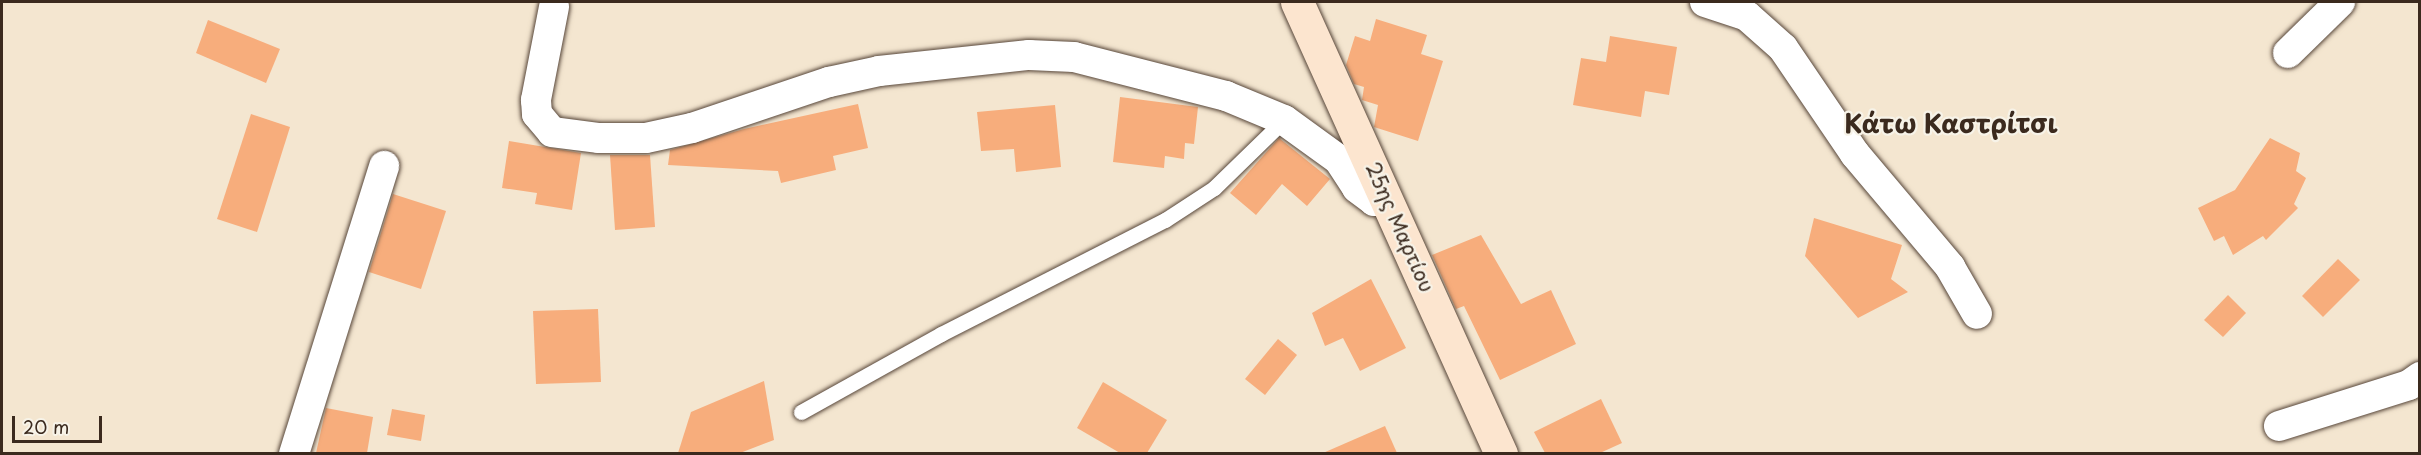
<!DOCTYPE html>
<html>
<head>
<meta charset="utf-8">
<style>
	body { margin:0 }
	#map { position:relative; width:2421px; height:455px; overflow:hidden; background:#f4e6d0; font-family:"Playpen Sans",sans-serif }
	div>[style] { position:absolute }
	.building>* { inset:0; background:#f7ad7c }
	.roads { filter:drop-shadow(0 0 2px #574639) drop-shadow(0 0 2px #574639) }
	.lane>* { height:15px; margin:-7.5px; padding:0 7.5px; transform-origin:7.5px; border-radius:7.5px; background:#fff }
	.street>* { height:30px; margin:-15px; padding:0 15px; transform-origin:15px; border-radius:15px; background:#fff }
	.secondary>* { height:33px; margin:-16.5px; padding:0 16.5px; transform-origin:16.5px; border-radius:16.5px; background:#fce5cf }
	span { translate:-50% -50%; white-space:nowrap; text-align:center; line-height:1.15; -webkit-text-stroke:4.5px #f7f3e8; paint-order:stroke }
	.street-label { font-size:20px; color:#3b2a1e }
	.district-label { font-size:26px; color:#3b2a1e; font-weight:700 }
	.frame { position:absolute; inset:0; border:3px solid #3b2a1e; pointer-events:none }
	.scale { position:absolute; left:12px; top:416px; width:90px; height:27px; box-sizing:border-box; border:3px solid #3b2a1e; border-top:0; padding-left:8px; font-size:18px; line-height:21px; white-space:nowrap; color:#3b2a1e; -webkit-text-stroke:4px #f7f3e8; paint-order:stroke }
</style>
</head>
<body>
<div id="map">
	<div class="building">
		<div style="clip-path:polygon(1376px 19px,1427px 35px,1421px 54px,1443px 61px,1418px 141px,1374px 127px,1378px 105px,1362px 100px,1364px 87px,1354px 84px,1346px 65px,1355px 36px,1370px 41px)"></div>
		<div style="clip-path:polygon(208px 20px,280px 49px,266px 83px,196px 53px)"></div>
		<div style="clip-path:polygon(1610px 36px,1677px 47px,1669px 95px,1645px 91px,1641px 117px,1573px 105px,1581px 58px,1606px 62px)"></div>
		<div style="clip-path:polygon(1120px 97px,1198px 107px,1194px 144px,1185px 143px,1184px 159px,1165px 156px,1164px 168px,1113px 162px)"></div>
		<div style="clip-path:polygon(858px 104px,868px 148px,833px 156px,836px 170px,781px 183px,778px 171px,668px 165px,670px 150px,744px 129px)"></div>
		<div style="clip-path:polygon(1055px 105px,1061px 167px,1016px 172px,1014px 149px,981px 151px,977px 112px)"></div>
		<div style="clip-path:polygon(251px 114px,290px 127px,257px 232px,217px 219px)"></div>
		<div style="clip-path:polygon(1279px 138px,1330px 179px,1307px 206px,1282px 184px,1256px 215px,1230px 193px)"></div>
		<div style="clip-path:polygon(2270px 138px,2300px 153px,2296px 171px,2306px 178px,2294px 204px,2298px 208px,2266px 240px,2263px 236px,2233px 255px,2224px 236px,2214px 241px,2198px 208px,2235px 190px)"></div>
		<div style="clip-path:polygon(509px 141px,581px 153px,572px 210px,535px 204px,537px 193px,502px 188px)"></div>
		<div style="clip-path:polygon(610px 155px,650px 155px,655px 227px,615px 230px)"></div>
		<div style="clip-path:polygon(393px 194px,446px 211px,421px 289px,369px 272px)"></div>
		<div style="clip-path:polygon(1814px 218px,1902px 245px,1891px 279px,1908px 292px,1858px 318px,1805px 256px)"></div>
		<div style="clip-path:polygon(1481px 235px,1521px 304px,1551px 290px,1576px 344px,1500px 380px,1464px 306px,1456px 309px,1432px 255px)"></div>
		<div style="clip-path:polygon(2338px 259px,2360px 280px,2323px 317px,2302px 296px)"></div>
		<div style="clip-path:polygon(1371px 279px,1406px 348px,1360px 371px,1343px 338px,1325px 346px,1312px 313px)"></div>
		<div style="clip-path:polygon(2228px 295px,2246px 313px,2223px 337px,2204px 320px)"></div>
		<div style="clip-path:polygon(598px 309px,601px 382px,536px 384px,533px 311px)"></div>
		<div style="clip-path:polygon(1278px 339px,1297px 355px,1265px 395px,1245px 379px)"></div>
		<div style="clip-path:polygon(764px 381px,774px 440px,740px 453px,678px 453px,691px 412px)"></div>
		<div style="clip-path:polygon(1103px 382px,1167px 420px,1147px 453px,1120px 453px,1077px 428px)"></div>
		<div style="clip-path:polygon(1601px 399px,1622px 443px,1600px 453px,1545px 453px,1534px 432px)"></div>
		<div style="clip-path:polygon(326px 408px,373px 417px,367px 453px,316px 453px)"></div>
		<div style="clip-path:polygon(392px 409px,425px 415px,421px 441px,387px 435px)"></div>
		<div style="clip-path:polygon(1385px 426px,1397px 453px,1323px 453px)"></div>
	</div>
	<div class="roads">
		<div class="lane">
			<div style="left:801px;top:412px;width:160px;rotate:-29.1deg"></div>
			<div style="left:941px;top:334px;width:251px;rotate:-27deg"></div>
			<div style="left:1165px;top:220px;width:59px;rotate:-33.1deg"></div>
			<div style="left:1214px;top:188px;width:98px;rotate:-44.2deg"></div>
		</div>
		<div class="street">
			<div style="left:1705px;top:2px;width:44px;rotate:18.4deg"></div>
			<div style="left:1747px;top:16px;width:48px;rotate:41.6deg"></div>
			<div style="left:1783px;top:48px;width:128px;rotate:55.8deg"></div>
			<div style="left:1855px;top:154px;width:148px;rotate:49.9deg"></div>
			<div style="left:1950px;top:267px;width:54px;rotate:60.1deg"></div>
			<div style="left:554px;top:7px;width:95px;rotate:101deg"></div>
			<div style="left:536px;top:100px;width:14px;rotate:86deg"></div>
			<div style="left:537px;top:114px;width:23px;rotate:50deg"></div>
			<div style="left:552px;top:132px;width:46px;rotate:7.4deg"></div>
			<div style="left:598px;top:138px;width:48px"></div>
			<div style="left:646px;top:138px;width:47px;rotate:-12.3deg"></div>
			<div style="left:692px;top:128px;width:145px;rotate:-18.6deg"></div>
			<div style="left:829px;top:82px;width:51px;rotate:-12.4deg"></div>
			<div style="left:879px;top:71px;width:151px;rotate:-6.1deg"></div>
			<div style="left:1029px;top:55px;width:45px;rotate:2.5deg"></div>
			<div style="left:1074px;top:57px;width:157px;rotate:14.4deg"></div>
			<div style="left:1226px;top:96px;width:63px;rotate:22.5deg"></div>
			<div style="left:1284px;top:120px;width:68px;rotate:36deg"></div>
			<div style="left:1339px;top:160px;width:33px;rotate:57deg"></div>
			<div style="left:1357px;top:188px;width:21px;rotate:37deg"></div>
			<div style="left:1374px;top:201px;width:12px;rotate:-5deg"></div>
			<div style="left:2288px;top:53px;width:73px;rotate:-44.4deg"></div>
			<div style="left:2279px;top:426px;width:136px;rotate:-17.5deg"></div>
			<div style="left:2409px;top:385px;width:14px;rotate:-36deg"></div>
			<div style="left:294px;top:454px;width:302px;rotate:-72.6deg"></div>
		</div>
		<div class="secondary">
			<div style="left:1297px;top:2px;width:496px;rotate:65.7deg"></div>
		</div>
	</div>
	<div class="street-label">
		<span style="left:1400px;top:227px;rotate:66deg">25ης Μαρτίου</span>
	</div>
	<div class="district-label">
		<span style="left:1951px;top:123px">Κάτω Καστρίτσι</span>
	</div>
	<div class="frame"></div>
	<div class="scale">20 m</div>
</div>
</body>
</html>
